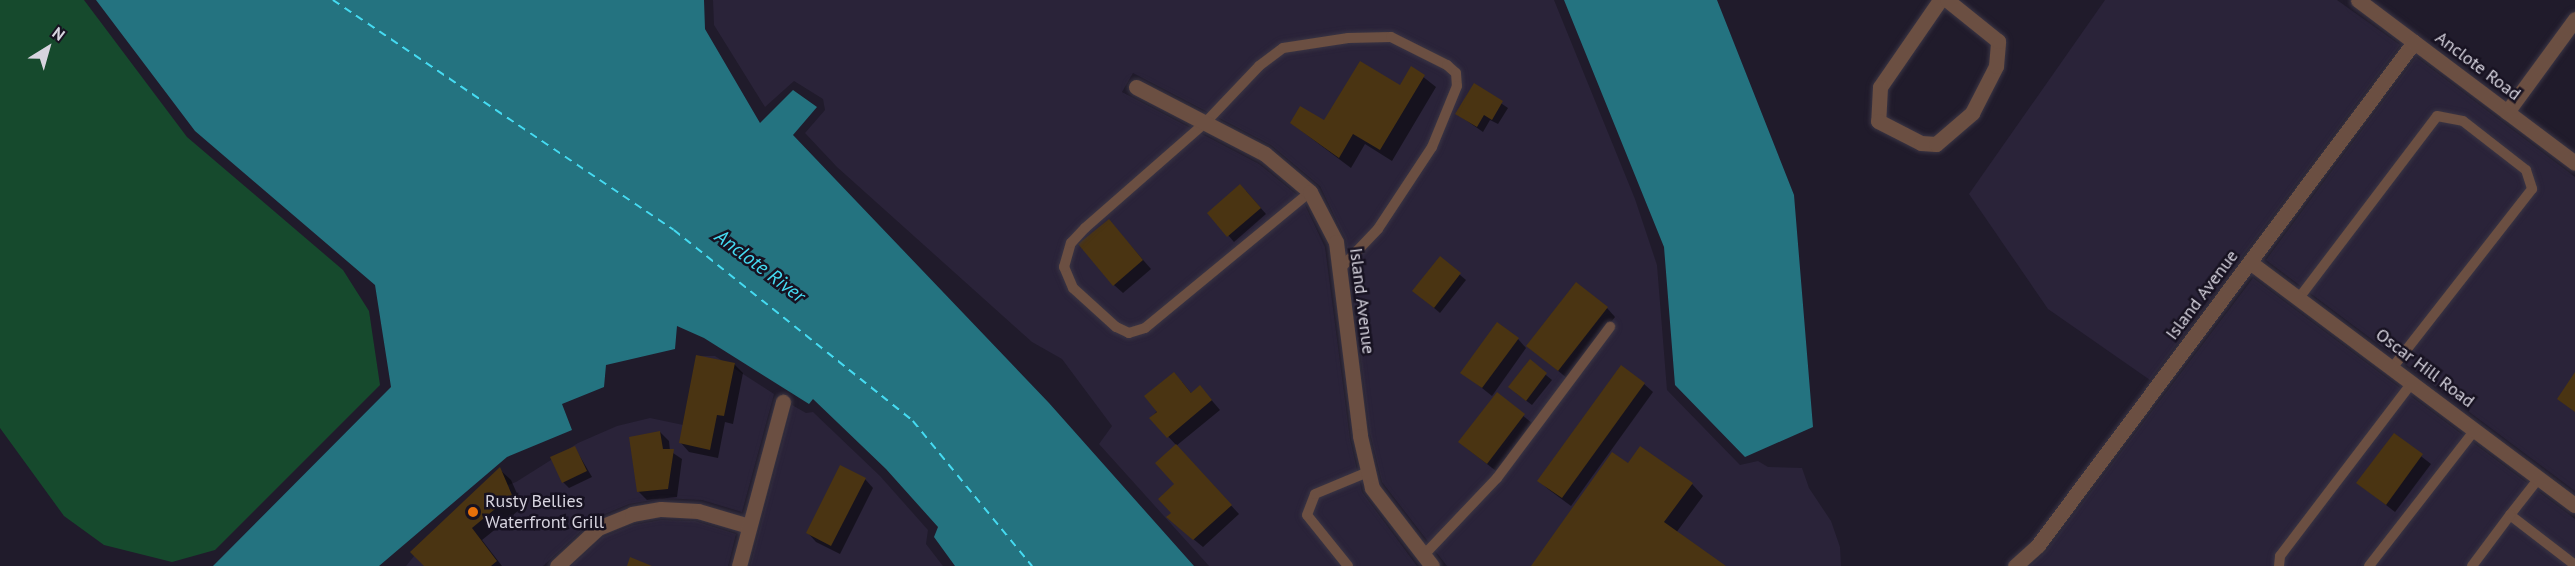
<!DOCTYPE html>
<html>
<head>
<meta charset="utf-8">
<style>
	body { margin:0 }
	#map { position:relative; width:2575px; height:566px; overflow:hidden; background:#201b2b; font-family:"PT Sans",sans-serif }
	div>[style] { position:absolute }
	.built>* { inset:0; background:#2a2339 }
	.green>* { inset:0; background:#164a2d }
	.water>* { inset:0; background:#247380 }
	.shadow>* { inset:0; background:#0007 }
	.ferry>* { height:1.5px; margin-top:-0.75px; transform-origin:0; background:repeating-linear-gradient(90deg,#45dbf2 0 8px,transparent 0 14px) }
	.building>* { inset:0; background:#4a3412 }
	.roads { filter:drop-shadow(0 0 2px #3a3544) drop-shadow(0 0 2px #3a3544) }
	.service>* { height:10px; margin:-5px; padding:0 5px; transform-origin:5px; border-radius:5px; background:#6b4f42 }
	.minor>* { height:15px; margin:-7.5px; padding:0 7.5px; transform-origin:7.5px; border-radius:7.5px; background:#6b4f42 }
	.tertiary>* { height:15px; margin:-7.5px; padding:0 7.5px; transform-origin:7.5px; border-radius:7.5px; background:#6b4f42 }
	.dots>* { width:16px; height:16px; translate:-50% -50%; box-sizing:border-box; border:3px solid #171221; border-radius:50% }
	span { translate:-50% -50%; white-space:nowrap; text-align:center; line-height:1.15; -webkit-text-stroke:5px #171221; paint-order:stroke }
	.street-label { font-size:18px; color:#d7d4df }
	.poi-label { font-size:18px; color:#d7d4df }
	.left { translate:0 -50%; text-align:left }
	.water-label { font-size:20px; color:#45dbf2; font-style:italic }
	.north { position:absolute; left:18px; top:18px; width:60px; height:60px; -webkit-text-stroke:4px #171221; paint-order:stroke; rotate:37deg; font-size:16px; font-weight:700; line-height:24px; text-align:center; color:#d7d4df }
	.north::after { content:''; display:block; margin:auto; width:21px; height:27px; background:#d7d4df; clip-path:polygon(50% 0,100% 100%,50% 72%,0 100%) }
</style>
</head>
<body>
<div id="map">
	<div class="built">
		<div style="clip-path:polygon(713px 0,1554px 0,1635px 199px,1657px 265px,1667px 390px,1740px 465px,1758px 461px,1768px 467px,1802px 468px,1809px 488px,1831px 521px,1840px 547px,1841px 566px,1447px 566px,1382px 482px,1370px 433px,1346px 240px,1320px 186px,1271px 145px,1133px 73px,1122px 92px,1259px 164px,1302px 199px,1325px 247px,1350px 439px,1362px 492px,1417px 566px,1209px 566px,1099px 444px,1112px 426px,1062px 359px,1032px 342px,837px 167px,805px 133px,825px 110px,823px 99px,794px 81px,765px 107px,714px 25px)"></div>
		<div style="clip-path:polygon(2105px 0,2337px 0,2400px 45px,2150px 380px,2048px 309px,1969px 194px)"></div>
		<div style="clip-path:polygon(2416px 57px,2575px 177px,2575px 491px,2266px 260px)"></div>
		<div style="clip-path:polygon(2253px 278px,2575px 519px,2575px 566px,2030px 566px,2046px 551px)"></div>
		<div style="clip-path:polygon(701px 356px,715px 356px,774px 394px,742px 512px,702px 500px,663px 498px,629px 504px,595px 518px,543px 566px,406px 566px,432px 534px,481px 495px,516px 482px,578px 443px,617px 426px,650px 418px,688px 426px)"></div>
		<div style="clip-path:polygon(792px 405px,806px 413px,813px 412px,880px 476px,928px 530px,926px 544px,943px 566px,750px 566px)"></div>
		<div style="clip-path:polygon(661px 520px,695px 521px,736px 534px,728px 566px,571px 566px,603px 537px,633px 525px)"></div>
	</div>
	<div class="green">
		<div style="clip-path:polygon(0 0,84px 0,187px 137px,343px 270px,369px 311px,380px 385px,215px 550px,172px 562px,104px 545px,64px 516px,0 428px)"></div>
	</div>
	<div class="water">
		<div style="clip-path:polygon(96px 0,704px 0,705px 29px,760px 123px,793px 90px,817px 107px,793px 135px,1049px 403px,1194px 566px,955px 566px,934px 537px,938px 527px,886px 469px,813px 399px,809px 404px,704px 338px,677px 326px,675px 349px,606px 365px,604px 387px,562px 404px,572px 430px,507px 457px,379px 566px,213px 566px,391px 387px,375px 285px,195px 131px)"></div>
		<div style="clip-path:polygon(1564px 0,1717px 0,1794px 195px,1813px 427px,1745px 457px,1675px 385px,1664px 247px)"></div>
	</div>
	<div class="shadow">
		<div style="clip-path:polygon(1412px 68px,1436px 87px,1392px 161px,1365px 144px,1351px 168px,1291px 123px,1325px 123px,1400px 87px)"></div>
		<div style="clip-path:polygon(1474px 85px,1508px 108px,1498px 124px,1490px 120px,1483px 132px,1457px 114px)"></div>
		<div style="clip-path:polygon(1246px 191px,1266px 214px,1234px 242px,1209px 213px)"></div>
		<div style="clip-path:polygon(1117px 230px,1151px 269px,1123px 293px,1114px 285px)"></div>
		<div style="clip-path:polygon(1440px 258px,1466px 280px,1440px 313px,1420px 296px)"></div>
		<div style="clip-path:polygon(1607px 308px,1615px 317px,1568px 379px,1528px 346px)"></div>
		<div style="clip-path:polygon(1518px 339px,1526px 348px,1492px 396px,1462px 372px)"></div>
		<div style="clip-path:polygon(1530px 362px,1552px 380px,1532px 405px,1516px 393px)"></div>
		<div style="clip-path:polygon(734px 364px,743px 373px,733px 424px,725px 422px,718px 458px,689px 452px,681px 443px)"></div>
		<div style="clip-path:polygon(1182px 382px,1192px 394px,1208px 396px,1220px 410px,1176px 446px,1239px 514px,1203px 547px,1168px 518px,1173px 514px,1176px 484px,1176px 445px,1151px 418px)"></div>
		<div style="clip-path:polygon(1644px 384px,1653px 392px,1571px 506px,1548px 489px,1539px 481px)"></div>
		<div style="clip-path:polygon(1497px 394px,1533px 424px,1496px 471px,1469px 450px)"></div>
		<div style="clip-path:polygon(660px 432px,669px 441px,670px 451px,682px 459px,677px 497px,647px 500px,638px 491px)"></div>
		<div style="clip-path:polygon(2394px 435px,2431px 464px,2395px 512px,2358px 483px)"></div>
		<div style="clip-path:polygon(575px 448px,592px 477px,569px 488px,563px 482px)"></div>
		<div style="clip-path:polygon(1628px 465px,1692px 484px,1703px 496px,1676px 533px,1723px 566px,1533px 566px)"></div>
		<div style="clip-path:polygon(500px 470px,511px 480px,523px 507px,482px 540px,502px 566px,426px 566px)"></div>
		<div style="clip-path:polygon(865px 479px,873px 488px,840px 554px,816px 542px,808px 533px)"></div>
	</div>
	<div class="ferry">
		<div style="left:333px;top:0;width:411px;rotate:34deg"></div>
		<div style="left:674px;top:230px;width:306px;rotate:38.6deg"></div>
		<div style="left:913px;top:421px;width:188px;rotate:50.6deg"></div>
	</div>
	<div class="building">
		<div style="clip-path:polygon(1360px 61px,1400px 85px,1411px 66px,1425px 75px,1380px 150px,1353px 134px,1339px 158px,1290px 123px,1300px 106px,1324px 120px)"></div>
		<div style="clip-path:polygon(1474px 83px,1503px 101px,1492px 120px,1484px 115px,1477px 127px,1455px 114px)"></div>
		<div style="clip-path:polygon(1240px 184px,1261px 208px,1227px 237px,1207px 213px)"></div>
		<div style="clip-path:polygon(1109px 219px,1143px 260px,1113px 286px,1078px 244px)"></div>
		<div style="clip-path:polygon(1440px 256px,1461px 273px,1434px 308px,1412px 291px)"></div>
		<div style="clip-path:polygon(1576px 282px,1608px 307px,1558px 371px,1526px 346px)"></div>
		<div style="clip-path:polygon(1497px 322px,1519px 338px,1482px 388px,1460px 373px)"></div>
		<div style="clip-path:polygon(696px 355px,735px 363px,724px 416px,717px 415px,710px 450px,679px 443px)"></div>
		<div style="clip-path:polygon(1530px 359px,1547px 373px,1526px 401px,1508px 387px)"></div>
		<div style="clip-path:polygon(1621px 365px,1645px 383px,1562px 498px,1537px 481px)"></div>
		<div style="clip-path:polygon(1174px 372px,1191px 393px,1200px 385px,1212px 400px,1167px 438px,1149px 418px,1157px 412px,1144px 396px)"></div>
		<div style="clip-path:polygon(2575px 372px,2575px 412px,2557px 399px)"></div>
		<div style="clip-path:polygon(1497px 392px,1525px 414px,1487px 464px,1458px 442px)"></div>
		<div style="clip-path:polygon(660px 431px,663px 449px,674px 449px,668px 489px,637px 492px,629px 437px)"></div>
		<div style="clip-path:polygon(2394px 433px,2423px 454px,2386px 505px,2356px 483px)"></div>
		<div style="clip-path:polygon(1176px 444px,1232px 505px,1193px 540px,1166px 517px,1171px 513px,1158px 499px,1174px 484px,1155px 463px)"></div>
		<div style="clip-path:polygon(575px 446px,587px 471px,562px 483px,550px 457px)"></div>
		<div style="clip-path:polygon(1640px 446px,1693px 483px,1664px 522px,1726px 566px,1531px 566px,1612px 452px,1628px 463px)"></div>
		<div style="clip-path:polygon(840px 465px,866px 478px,831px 546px,806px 533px)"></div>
		<div style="clip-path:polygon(500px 467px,512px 495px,472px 528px,497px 561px,491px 566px,424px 566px,410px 552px)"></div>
		<div style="clip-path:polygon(630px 557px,652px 566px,627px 566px)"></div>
	</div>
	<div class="roads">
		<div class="service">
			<div style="left:1310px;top:192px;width:214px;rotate:140.5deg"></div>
			<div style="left:1145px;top:328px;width:17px;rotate:163deg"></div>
			<div style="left:1129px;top:333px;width:14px;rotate:-155deg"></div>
			<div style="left:1116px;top:327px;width:58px;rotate:-137.8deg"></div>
			<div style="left:1073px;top:288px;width:23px;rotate:-113deg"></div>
			<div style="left:1064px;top:267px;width:25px;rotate:-74deg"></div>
			<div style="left:1071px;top:243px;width:21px;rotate:-47deg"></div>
			<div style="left:1085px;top:228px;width:159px;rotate:-41.2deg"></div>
			<div style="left:1205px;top:123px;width:79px;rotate:-46.5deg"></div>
			<div style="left:1259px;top:66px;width:30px;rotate:-37deg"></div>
			<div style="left:1283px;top:48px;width:66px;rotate:-8.7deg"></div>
			<div style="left:1348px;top:38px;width:43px;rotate:-1.3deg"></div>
			<div style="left:1391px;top:37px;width:63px;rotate:26.6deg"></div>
			<div style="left:1447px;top:65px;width:12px;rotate:42deg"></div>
			<div style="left:1456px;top:73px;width:13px;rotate:86deg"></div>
			<div style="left:1457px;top:86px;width:66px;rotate:112.3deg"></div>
			<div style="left:1432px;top:147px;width:98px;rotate:123.4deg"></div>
			<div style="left:1378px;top:229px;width:57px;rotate:133.6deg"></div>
			<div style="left:2299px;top:298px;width:228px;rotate:-52.8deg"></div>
			<div style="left:2437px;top:116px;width:26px;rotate:11deg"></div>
			<div style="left:2463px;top:121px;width:80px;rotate:37.9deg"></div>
			<div style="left:2526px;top:170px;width:20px;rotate:72deg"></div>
			<div style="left:2532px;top:189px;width:227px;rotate:128deg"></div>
			<div style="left:2539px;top:478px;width:47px;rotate:128.1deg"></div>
			<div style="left:2510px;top:515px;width:82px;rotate:37.6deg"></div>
			<div style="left:1423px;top:556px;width:108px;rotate:-46.5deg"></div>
			<div style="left:1497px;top:478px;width:189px;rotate:-53.2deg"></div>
			<div style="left:1348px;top:566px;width:65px;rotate:-128.8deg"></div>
			<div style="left:1307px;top:515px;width:22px;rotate:-69deg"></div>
			<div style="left:1315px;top:494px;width:57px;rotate:-22.5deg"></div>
			<div style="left:2279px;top:566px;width:10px;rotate:-84deg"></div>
			<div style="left:2280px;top:556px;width:218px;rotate:-52.7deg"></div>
			<div style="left:2369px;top:566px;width:172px;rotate:-52.1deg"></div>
			<div style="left:2472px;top:566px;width:64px;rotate:-53.3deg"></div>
		</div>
		<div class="minor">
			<div style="left:1940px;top:0;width:106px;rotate:124.6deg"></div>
			<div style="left:1880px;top:87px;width:34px;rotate:93deg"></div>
			<div style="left:1878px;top:121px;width:48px;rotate:27.1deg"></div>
			<div style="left:1921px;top:143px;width:15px;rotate:4deg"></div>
			<div style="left:1936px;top:144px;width:48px;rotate:-40.7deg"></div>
			<div style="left:1972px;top:113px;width:53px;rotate:-62.9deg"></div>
			<div style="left:1996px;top:66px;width:25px;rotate:-85deg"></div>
			<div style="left:1998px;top:41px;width:65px;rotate:-141.2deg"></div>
			<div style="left:1136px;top:87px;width:145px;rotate:27.4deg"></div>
			<div style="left:1265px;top:154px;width:59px;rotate:40.2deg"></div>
			<div style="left:1310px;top:192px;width:56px;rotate:62.5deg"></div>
			<div style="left:1336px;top:242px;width:195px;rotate:82.9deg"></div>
			<div style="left:1360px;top:436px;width:53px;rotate:77deg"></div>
			<div style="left:1372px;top:488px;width:98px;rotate:52.4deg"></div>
			<div style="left:2507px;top:112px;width:115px;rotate:-53.8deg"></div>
			<div style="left:2251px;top:263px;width:404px;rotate:36.8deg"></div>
			<div style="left:557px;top:566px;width:56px;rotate:-42.8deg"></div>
			<div style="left:598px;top:528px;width:37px;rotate:-22deg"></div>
			<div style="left:632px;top:514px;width:29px;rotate:-10deg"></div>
			<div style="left:661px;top:509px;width:37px;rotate:3deg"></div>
			<div style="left:698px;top:511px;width:53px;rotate:16.4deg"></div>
			<div style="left:739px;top:566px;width:170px;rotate:-75deg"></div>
			<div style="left:2015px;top:566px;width:31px;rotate:-42deg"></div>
			<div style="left:2038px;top:545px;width:628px;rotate:-53.22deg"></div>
		</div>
		<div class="tertiary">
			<div style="left:2358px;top:0;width:271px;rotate:36.9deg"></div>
		</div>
	</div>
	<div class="dots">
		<div style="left:473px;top:512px;background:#e8710a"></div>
	</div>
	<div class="street-label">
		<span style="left:2478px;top:66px;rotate:37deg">Anclote Road</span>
		<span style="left:2202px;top:295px;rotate:-53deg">Island Avenue</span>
		<span style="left:1362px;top:301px;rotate:83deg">Island Avenue</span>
		<span style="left:2425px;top:368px;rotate:37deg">Oscar Hill Road</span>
	</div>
	<div class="poi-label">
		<span class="left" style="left:485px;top:512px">Rusty Bellies<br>Waterfront Grill</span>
	</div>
	<div class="water-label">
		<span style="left:760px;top:266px;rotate:37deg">Anclote River</span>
	</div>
	<div class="north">N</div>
</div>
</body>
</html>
